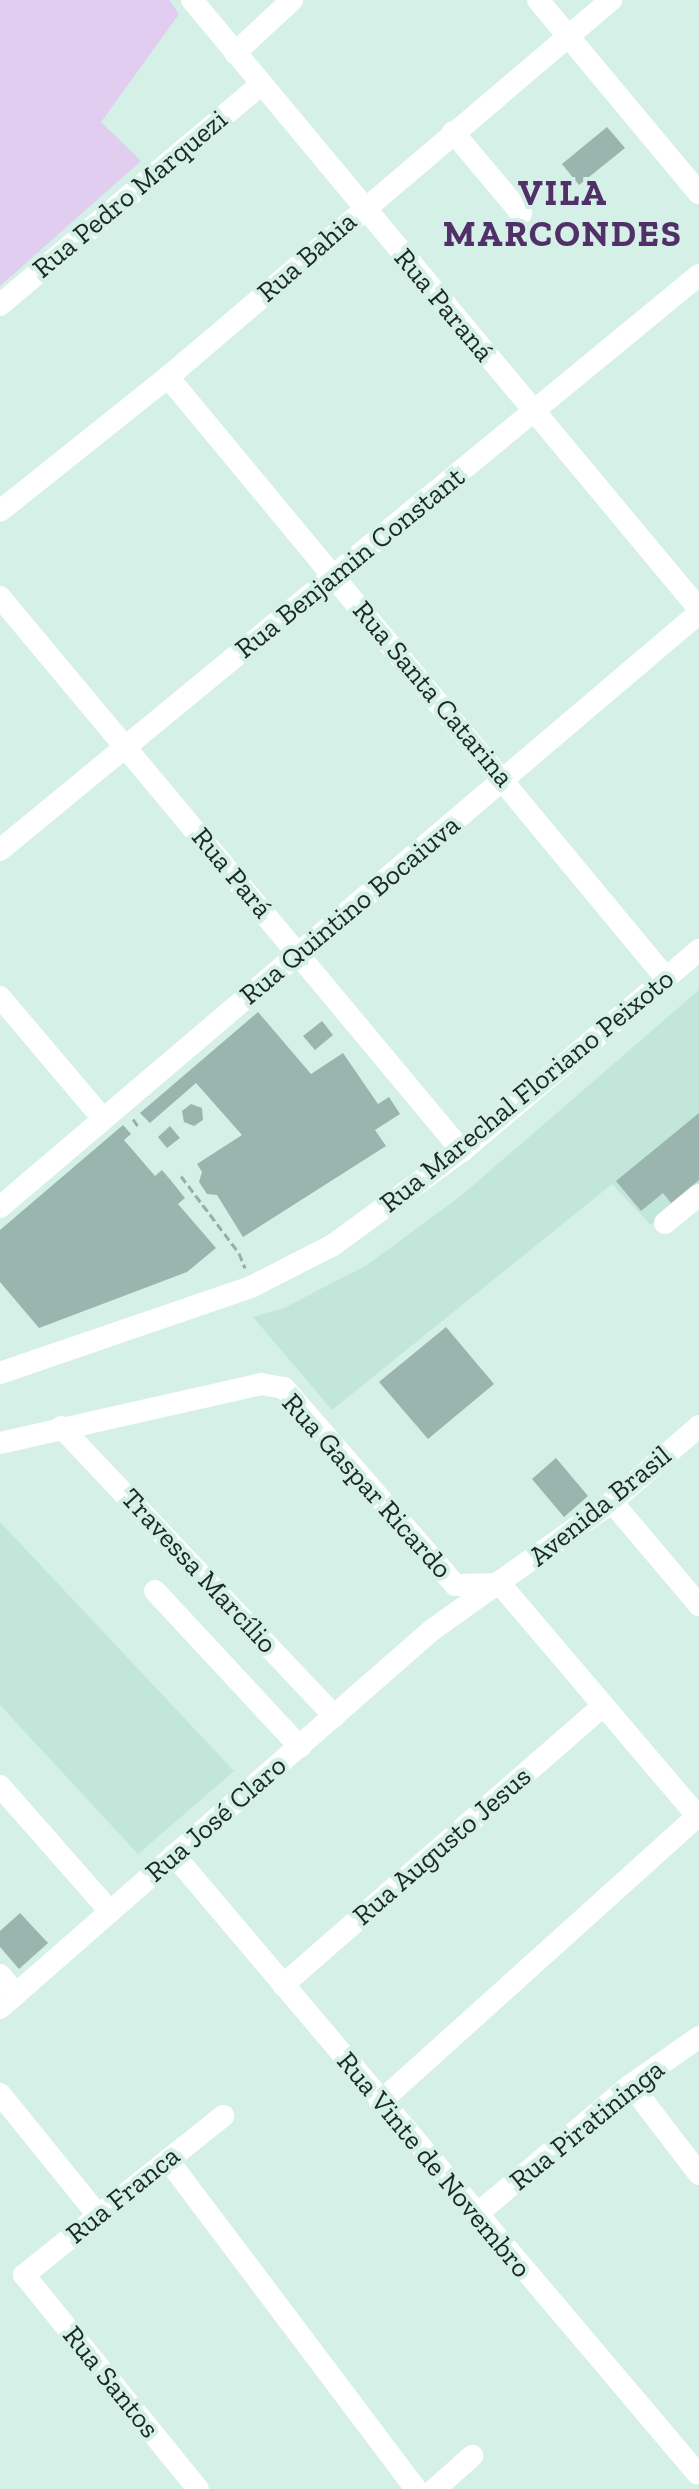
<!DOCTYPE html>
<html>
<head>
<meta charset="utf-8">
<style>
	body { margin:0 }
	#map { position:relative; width:699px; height:2489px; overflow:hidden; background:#d4f0e7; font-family:"Zilla Slab",serif }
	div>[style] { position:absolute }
	.built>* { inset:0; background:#c2e6da }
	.green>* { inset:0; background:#e0cdef }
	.building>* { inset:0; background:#9ab5ad }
	.path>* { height:3px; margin-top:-1.5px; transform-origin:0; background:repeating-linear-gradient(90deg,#98afa7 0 8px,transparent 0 12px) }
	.minor>* { height:22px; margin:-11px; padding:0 11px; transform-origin:11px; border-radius:11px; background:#fff }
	span { translate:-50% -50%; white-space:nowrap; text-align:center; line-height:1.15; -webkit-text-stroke:8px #d4f0e7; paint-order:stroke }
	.street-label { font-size:28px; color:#1d2825 }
	.district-label { font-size:36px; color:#512f68; font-weight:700; letter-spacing:2px }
</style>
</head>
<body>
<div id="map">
	<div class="built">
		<div style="clip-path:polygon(699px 990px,699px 1184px,651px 1225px,612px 1184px,332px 1410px,253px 1317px,284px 1308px,367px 1265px,462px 1195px)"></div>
		<div style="clip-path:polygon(0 1522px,234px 1771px,138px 1854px,0 1705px)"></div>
	</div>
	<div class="green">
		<div style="clip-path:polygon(0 0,169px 0,179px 14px,101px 122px,141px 161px,0 286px)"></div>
	</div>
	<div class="building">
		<div style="clip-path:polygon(607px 127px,625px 148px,579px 185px,562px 164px)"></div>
		<div style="clip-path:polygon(258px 1012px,311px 1074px,343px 1053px,378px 1104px,389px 1097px,400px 1114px,375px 1130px,386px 1146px,243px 1237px,217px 1195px,207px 1194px,199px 1182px,202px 1172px,197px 1164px,242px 1135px,196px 1083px,150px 1123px,140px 1113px)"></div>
		<div style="clip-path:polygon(322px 1021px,333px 1035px,315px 1050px,303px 1036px)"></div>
		<div style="clip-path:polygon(191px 1104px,202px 1108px,203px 1120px,194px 1126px,184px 1122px,182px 1111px)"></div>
		<div style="clip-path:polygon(699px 1113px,699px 1180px,671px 1203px,663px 1193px,641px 1211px,616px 1181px)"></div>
		<div style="clip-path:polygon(123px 1125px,131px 1134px,124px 1140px,155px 1176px,162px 1170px,173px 1183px,185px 1198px,178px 1204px,216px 1248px,187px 1272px,39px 1328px,0 1282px,0 1230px)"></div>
		<div style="clip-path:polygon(170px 1126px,180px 1138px,167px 1148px,158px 1137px)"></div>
		<div style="clip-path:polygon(446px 1327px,494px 1384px,428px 1439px,379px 1382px)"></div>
		<div style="clip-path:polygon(556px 1458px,588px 1496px,564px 1517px,532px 1479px)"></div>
		<div style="clip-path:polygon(20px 1913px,48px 1943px,19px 1969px,0 1947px,0 1931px)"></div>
	</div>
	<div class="path">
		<div style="left:133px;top:1119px;width:12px;rotate:55deg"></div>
		<div style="left:181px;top:1176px;width:96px;rotate:53deg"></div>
		<div style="left:239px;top:1253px;width:16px;rotate:68deg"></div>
	</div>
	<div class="minor">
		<div style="left:192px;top:0;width:792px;rotate:50.22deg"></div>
		<div style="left:538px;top:0;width:251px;rotate:50.2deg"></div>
		<div style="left:235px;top:53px;width:78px;rotate:-42.9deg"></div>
		<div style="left:453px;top:132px;width:106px;rotate:50deg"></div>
		<div style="left:0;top:305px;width:341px;rotate:-40.2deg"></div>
		<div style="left:168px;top:377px;width:779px;rotate:50.36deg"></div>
		<div style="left:0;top:511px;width:215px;rotate:-38.6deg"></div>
		<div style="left:168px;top:377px;width:582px;rotate:-40.4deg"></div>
		<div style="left:0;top:597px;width:721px;rotate:50.17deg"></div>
		<div style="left:0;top:850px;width:905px;rotate:-39.44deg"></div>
		<div style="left:0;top:997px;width:160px;rotate:49.8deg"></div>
		<div style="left:0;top:1207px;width:917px;rotate:-40.36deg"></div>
		<div style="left:665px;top:1223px;width:44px;rotate:-39.5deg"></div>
		<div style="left:0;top:1373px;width:265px;rotate:-18.9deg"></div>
		<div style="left:251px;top:1287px;width:92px;rotate:-27.1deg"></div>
		<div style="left:333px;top:1245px;width:160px;rotate:-36.1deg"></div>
		<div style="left:462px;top:1151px;width:311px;rotate:-40.3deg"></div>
		<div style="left:61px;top:1427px;width:398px;rotate:46.6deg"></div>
		<div style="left:0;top:1443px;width:268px;rotate:-12.7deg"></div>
		<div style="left:261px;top:1384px;width:23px;rotate:10deg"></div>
		<div style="left:284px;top:1388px;width:261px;rotate:49deg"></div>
		<div style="left:455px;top:1585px;width:45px;rotate:-1.3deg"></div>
		<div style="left:612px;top:1502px;width:135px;rotate:49.8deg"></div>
		<div style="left:500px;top:1584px;width:307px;rotate:49.6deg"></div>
		<div style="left:155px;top:1591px;width:213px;rotate:47.1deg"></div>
		<div style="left:0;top:1786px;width:167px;rotate:48.7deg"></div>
		<div style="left:174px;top:1855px;width:810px;rotate:49.76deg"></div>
		<div style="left:0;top:1975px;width:25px;rotate:50deg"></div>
		<div style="left:283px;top:1985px;width:423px;rotate:-41.1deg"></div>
		<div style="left:0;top:2008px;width:574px;rotate:-41.19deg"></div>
		<div style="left:432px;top:1630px;width:221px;rotate:-35.4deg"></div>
		<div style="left:612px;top:1502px;width:116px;rotate:-41.1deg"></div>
		<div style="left:631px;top:2085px;width:112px;rotate:52.6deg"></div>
		<div style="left:0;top:2094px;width:156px;rotate:51deg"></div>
		<div style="left:380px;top:2102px;width:424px;rotate:-42deg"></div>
		<div style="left:168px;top:2160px;width:412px;rotate:53deg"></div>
		<div style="left:477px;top:2214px;width:201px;rotate:-40deg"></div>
		<div style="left:631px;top:2085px;width:83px;rotate:-35.2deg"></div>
		<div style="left:198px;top:2489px;width:276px;rotate:-129.1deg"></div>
		<div style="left:24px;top:2275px;width:255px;rotate:-38.6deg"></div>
		<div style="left:435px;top:2489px;width:50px;rotate:-41.7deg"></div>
	</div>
	<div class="street-label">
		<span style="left:130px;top:194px;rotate:-40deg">Rua Pedro Marquezi</span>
		<span style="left:307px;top:257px;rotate:-41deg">Rua Bahia</span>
		<span style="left:444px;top:305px;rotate:50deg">Rua Paraná</span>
		<span style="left:350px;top:563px;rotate:-39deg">Rua Benjamin Constant</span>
		<span style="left:433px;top:694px;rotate:50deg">Rua Santa Catarina</span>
		<span style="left:232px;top:873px;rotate:50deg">Rua Pará</span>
		<span style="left:350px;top:910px;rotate:-40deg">Rua Quintino Bocaiuva</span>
		<span style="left:527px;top:1091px;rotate:-39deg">Rua Marechal Floriano Peixoto</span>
		<span style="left:367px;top:1486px;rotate:48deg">Rua Gaspar Ricardo</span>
		<span style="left:600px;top:1506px;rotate:-39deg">Avenida Brasil</span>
		<span style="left:199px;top:1571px;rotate:47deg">Travessa Marcílio</span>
		<span style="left:216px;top:1819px;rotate:-41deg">Rua José Claro</span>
		<span style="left:442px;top:1846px;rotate:-41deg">Rua Augusto Jesus</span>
		<span style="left:587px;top:2125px;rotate:-39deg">Rua Piratininga</span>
		<span style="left:434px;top:2165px;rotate:50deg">Rua Vinte de Novembro</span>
		<span style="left:123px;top:2195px;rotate:-39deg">Rua Franca</span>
		<span style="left:111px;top:2382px;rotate:51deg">Rua Santos</span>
	</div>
	<div class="district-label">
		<span style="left:563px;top:213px">VILA<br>MARCONDES</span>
	</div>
</div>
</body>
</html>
